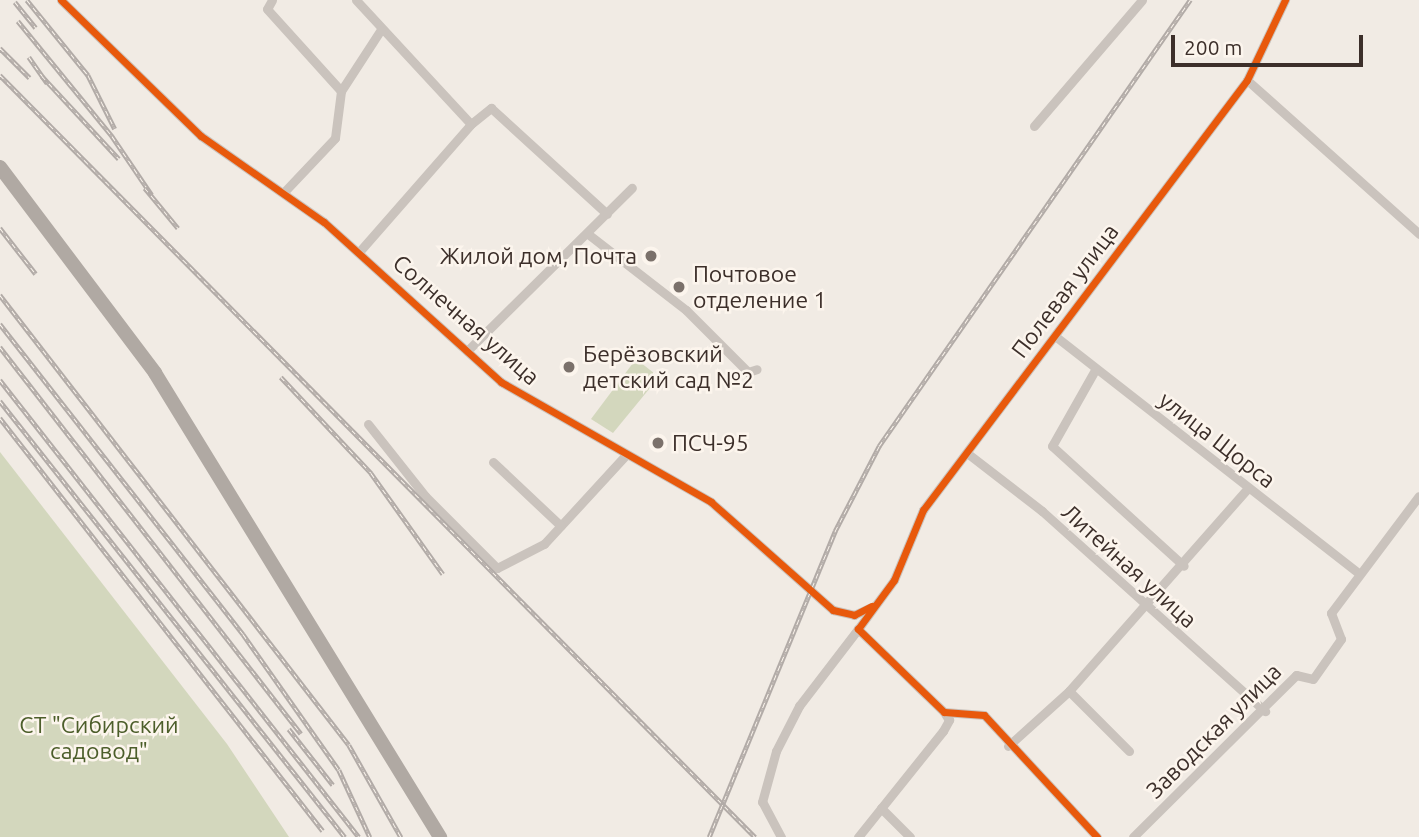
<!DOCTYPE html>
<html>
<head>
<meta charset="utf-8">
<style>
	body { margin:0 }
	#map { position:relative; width:1419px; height:837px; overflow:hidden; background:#f1ebe4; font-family:Ubuntu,sans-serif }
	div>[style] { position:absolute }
	.green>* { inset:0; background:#d3d7bd }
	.minor>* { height:9px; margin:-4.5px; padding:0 4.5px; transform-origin:4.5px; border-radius:4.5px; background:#cac3bd }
	.highway>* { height:14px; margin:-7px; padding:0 7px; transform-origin:7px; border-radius:7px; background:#b0a9a3 }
	.rail>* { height:4.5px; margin-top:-2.25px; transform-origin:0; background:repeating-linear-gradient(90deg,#fcf5ed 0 5px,#b2aba7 0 10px); box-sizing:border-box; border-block:2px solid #b2aba7 }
	.cycleway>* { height:7px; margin:-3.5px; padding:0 3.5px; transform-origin:3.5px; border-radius:3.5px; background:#e8590c }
	.dots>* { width:19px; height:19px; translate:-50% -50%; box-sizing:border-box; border:4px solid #fcf5ed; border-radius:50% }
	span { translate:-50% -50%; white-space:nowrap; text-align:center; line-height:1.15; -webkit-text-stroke:5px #fcf5ed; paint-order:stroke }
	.poi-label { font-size:23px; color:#3c2f2a }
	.right { translate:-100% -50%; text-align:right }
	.left { translate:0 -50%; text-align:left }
	.street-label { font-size:23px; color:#3c2f2a }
	.park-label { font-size:23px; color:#4c5e2a }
	.scale { position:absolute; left:1171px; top:35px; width:192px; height:32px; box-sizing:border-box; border:4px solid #3c2f2a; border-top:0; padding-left:9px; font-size:21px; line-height:24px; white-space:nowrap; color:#3c2f2a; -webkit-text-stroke:5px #fcf5ed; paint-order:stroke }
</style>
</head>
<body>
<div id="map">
	<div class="green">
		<div style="clip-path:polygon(636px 359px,659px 377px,613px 433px,591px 419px)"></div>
		<div style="clip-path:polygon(0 452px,227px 744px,289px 837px,0 837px)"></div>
	</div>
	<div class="minor">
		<div style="left:61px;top:0;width:195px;rotate:44.2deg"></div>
		<div style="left:201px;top:136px;width:150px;rotate:35deg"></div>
		<div style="left:324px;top:222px;width:239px;rotate:42.1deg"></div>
		<div style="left:501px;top:382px;width:242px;rotate:29.7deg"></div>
		<div style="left:711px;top:502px;width:163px;rotate:41.5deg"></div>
		<div style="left:833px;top:610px;width:22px;rotate:13deg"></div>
		<div style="left:854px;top:615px;width:19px;rotate:-25deg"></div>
		<div style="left:272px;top:0;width:10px;rotate:119deg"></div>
		<div style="left:267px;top:9px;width:110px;rotate:47.9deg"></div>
		<div style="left:356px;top:0;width:169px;rotate:47.2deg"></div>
		<div style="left:471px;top:124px;width:26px;rotate:-39deg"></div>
		<div style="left:491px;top:108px;width:157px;rotate:42.4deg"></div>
		<div style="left:1247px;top:80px;width:231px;rotate:41.8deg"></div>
		<div style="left:1034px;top:126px;width:166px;rotate:-49.4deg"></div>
		<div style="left:284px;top:192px;width:74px;rotate:-46.6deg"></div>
		<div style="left:335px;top:138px;width:47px;rotate:-82.7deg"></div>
		<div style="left:341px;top:91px;width:72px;rotate:-57deg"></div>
		<div style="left:588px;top:234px;width:124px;rotate:37.8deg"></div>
		<div style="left:686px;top:310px;width:88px;rotate:45deg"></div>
		<div style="left:748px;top:372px;width:9px;rotate:-18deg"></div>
		<div style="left:359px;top:252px;width:170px;rotate:-48.8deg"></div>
		<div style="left:1055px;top:336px;width:383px;rotate:38deg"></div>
		<div style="left:467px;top:351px;width:232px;rotate:-44.7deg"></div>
		<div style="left:1095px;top:370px;width:87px;rotate:119.5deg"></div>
		<div style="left:1052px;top:446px;width:178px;rotate:42.3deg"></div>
		<div style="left:368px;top:424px;width:92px;rotate:51.6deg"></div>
		<div style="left:425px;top:496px;width:102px;rotate:45deg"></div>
		<div style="left:497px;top:568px;width:53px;rotate:-27.1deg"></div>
		<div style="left:544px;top:544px;width:120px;rotate:-47.4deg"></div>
		<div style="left:967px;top:453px;width:95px;rotate:37.7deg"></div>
		<div style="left:1042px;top:511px;width:300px;rotate:41.9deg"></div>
		<div style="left:493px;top:462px;width:93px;rotate:43.3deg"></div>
		<div style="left:1069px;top:691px;width:85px;rotate:45deg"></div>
		<div style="left:1008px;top:746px;width:82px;rotate:-42deg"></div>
		<div style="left:1069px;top:691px;width:271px;rotate:-48.6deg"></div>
		<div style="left:881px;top:808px;width:41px;rotate:45deg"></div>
		<div style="left:781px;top:837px;width:40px;rotate:-118deg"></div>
		<div style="left:762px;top:802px;width:53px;rotate:-74.6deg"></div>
		<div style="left:776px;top:751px;width:51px;rotate:-62.9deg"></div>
		<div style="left:799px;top:706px;width:97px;rotate:-52.5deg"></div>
		<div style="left:858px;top:837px;width:136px;rotate:-51.3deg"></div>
		<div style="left:943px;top:731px;width:13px;rotate:-61deg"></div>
		<div style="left:949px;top:720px;width:9px;rotate:-122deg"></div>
		<div style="left:1097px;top:837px;width:166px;rotate:-132.8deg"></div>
		<div style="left:984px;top:715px;width:40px;rotate:-175.7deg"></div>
		<div style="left:944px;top:712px;width:120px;rotate:-136deg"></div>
		<div style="left:858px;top:629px;width:61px;rotate:-53.7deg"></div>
		<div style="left:894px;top:580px;width:76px;rotate:-67.5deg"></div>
		<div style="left:923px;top:510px;width:538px;rotate:-53deg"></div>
		<div style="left:1247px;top:80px;width:89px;rotate:-64.6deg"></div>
		<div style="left:1133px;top:837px;width:230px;rotate:-44.8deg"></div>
		<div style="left:1296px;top:675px;width:17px;rotate:13deg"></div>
		<div style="left:1313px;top:679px;width:49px;rotate:-55deg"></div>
		<div style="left:1341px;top:639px;width:28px;rotate:-111deg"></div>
		<div style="left:1331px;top:613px;width:146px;rotate:-53.1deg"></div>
	</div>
	<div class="highway">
		<div style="left:0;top:167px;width:258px;rotate:53deg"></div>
		<div style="left:155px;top:373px;width:545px;rotate:58.44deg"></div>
	</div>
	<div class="rail">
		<div style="left:27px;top:0;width:97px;rotate:50.9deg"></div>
		<div style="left:88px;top:75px;width:60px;rotate:63.4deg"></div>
		<div style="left:15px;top:2px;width:33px;rotate:51deg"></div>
		<div style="left:18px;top:21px;width:149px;rotate:50.7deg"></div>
		<div style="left:112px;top:136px;width:71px;rotate:55.9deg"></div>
		<div style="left:0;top:48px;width:42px;rotate:45deg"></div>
		<div style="left:29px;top:57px;width:32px;rotate:55deg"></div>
		<div style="left:0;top:75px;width:1073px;rotate:45.26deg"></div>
		<div style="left:42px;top:76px;width:113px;rotate:47.1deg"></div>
		<div style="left:145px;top:188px;width:52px;rotate:50.5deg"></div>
		<div style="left:0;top:228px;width:58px;rotate:52deg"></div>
		<div style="left:0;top:295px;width:569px;rotate:52.2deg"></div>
		<div style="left:349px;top:745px;width:106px;rotate:60.5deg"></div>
		<div style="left:0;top:324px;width:394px;rotate:51.9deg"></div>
		<div style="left:243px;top:634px;width:166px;rotate:54.8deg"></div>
		<div style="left:339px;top:770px;width:74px;rotate:65.2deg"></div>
		<div style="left:0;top:347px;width:490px;rotate:52.1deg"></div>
		<div style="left:281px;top:377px;width:132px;rotate:46.8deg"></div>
		<div style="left:371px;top:473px;width:124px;rotate:54.5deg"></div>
		<div style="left:0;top:380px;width:581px;rotate:51.85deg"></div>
		<div style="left:0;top:401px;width:556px;rotate:51.65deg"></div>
		<div style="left:0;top:418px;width:524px;rotate:51.97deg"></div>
		<div style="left:289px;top:729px;width:71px;rotate:51.8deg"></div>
		<div style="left:709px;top:837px;width:331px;rotate:-67.6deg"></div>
		<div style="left:835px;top:531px;width:96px;rotate:-62.6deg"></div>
		<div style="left:879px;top:446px;width:544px;rotate:-55.11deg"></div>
	</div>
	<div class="cycleway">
		<div style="left:61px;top:0;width:195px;rotate:44.2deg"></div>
		<div style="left:201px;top:136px;width:150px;rotate:35deg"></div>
		<div style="left:324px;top:222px;width:239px;rotate:42.1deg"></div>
		<div style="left:501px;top:382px;width:242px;rotate:29.7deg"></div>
		<div style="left:711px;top:502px;width:163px;rotate:41.5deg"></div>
		<div style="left:833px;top:610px;width:22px;rotate:13deg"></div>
		<div style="left:854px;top:615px;width:20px;rotate:-27deg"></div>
		<div style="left:1097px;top:837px;width:166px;rotate:-132.8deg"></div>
		<div style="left:984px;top:715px;width:40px;rotate:-175.7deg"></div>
		<div style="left:944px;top:712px;width:120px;rotate:-136deg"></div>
		<div style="left:858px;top:629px;width:61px;rotate:-53.7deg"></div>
		<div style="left:894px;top:580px;width:76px;rotate:-67.5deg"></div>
		<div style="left:923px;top:510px;width:538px;rotate:-53deg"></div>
		<div style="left:1247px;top:80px;width:89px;rotate:-64.6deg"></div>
	</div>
	<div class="dots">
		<div style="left:651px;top:256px;background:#7b716b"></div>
		<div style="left:679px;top:287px;background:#7b716b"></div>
		<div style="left:569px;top:367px;background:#7b716b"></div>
		<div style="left:658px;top:443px;background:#7b716b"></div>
	</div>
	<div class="poi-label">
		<span class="right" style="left:637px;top:256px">Жилой дом, Почта</span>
		<span class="left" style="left:693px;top:287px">Почтовое<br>отделение 1</span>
		<span class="left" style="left:583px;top:367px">Берёзовский<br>детский сад №2</span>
		<span class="left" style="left:672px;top:443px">ПСЧ-95</span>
	</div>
	<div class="street-label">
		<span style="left:1065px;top:291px;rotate:-53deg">Полевая улица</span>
		<span style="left:466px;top:320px;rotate:41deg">Солнечная улица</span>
		<span style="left:1217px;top:440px;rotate:38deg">улица Щорса</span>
		<span style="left:1129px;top:566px;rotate:42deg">Литейная улица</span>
		<span style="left:1214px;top:731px;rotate:-45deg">Заводская улица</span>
	</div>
	<div class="park-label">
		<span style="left:99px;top:738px">СТ "Сибирский<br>садовод"</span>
	</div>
	<div class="scale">200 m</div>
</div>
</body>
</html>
